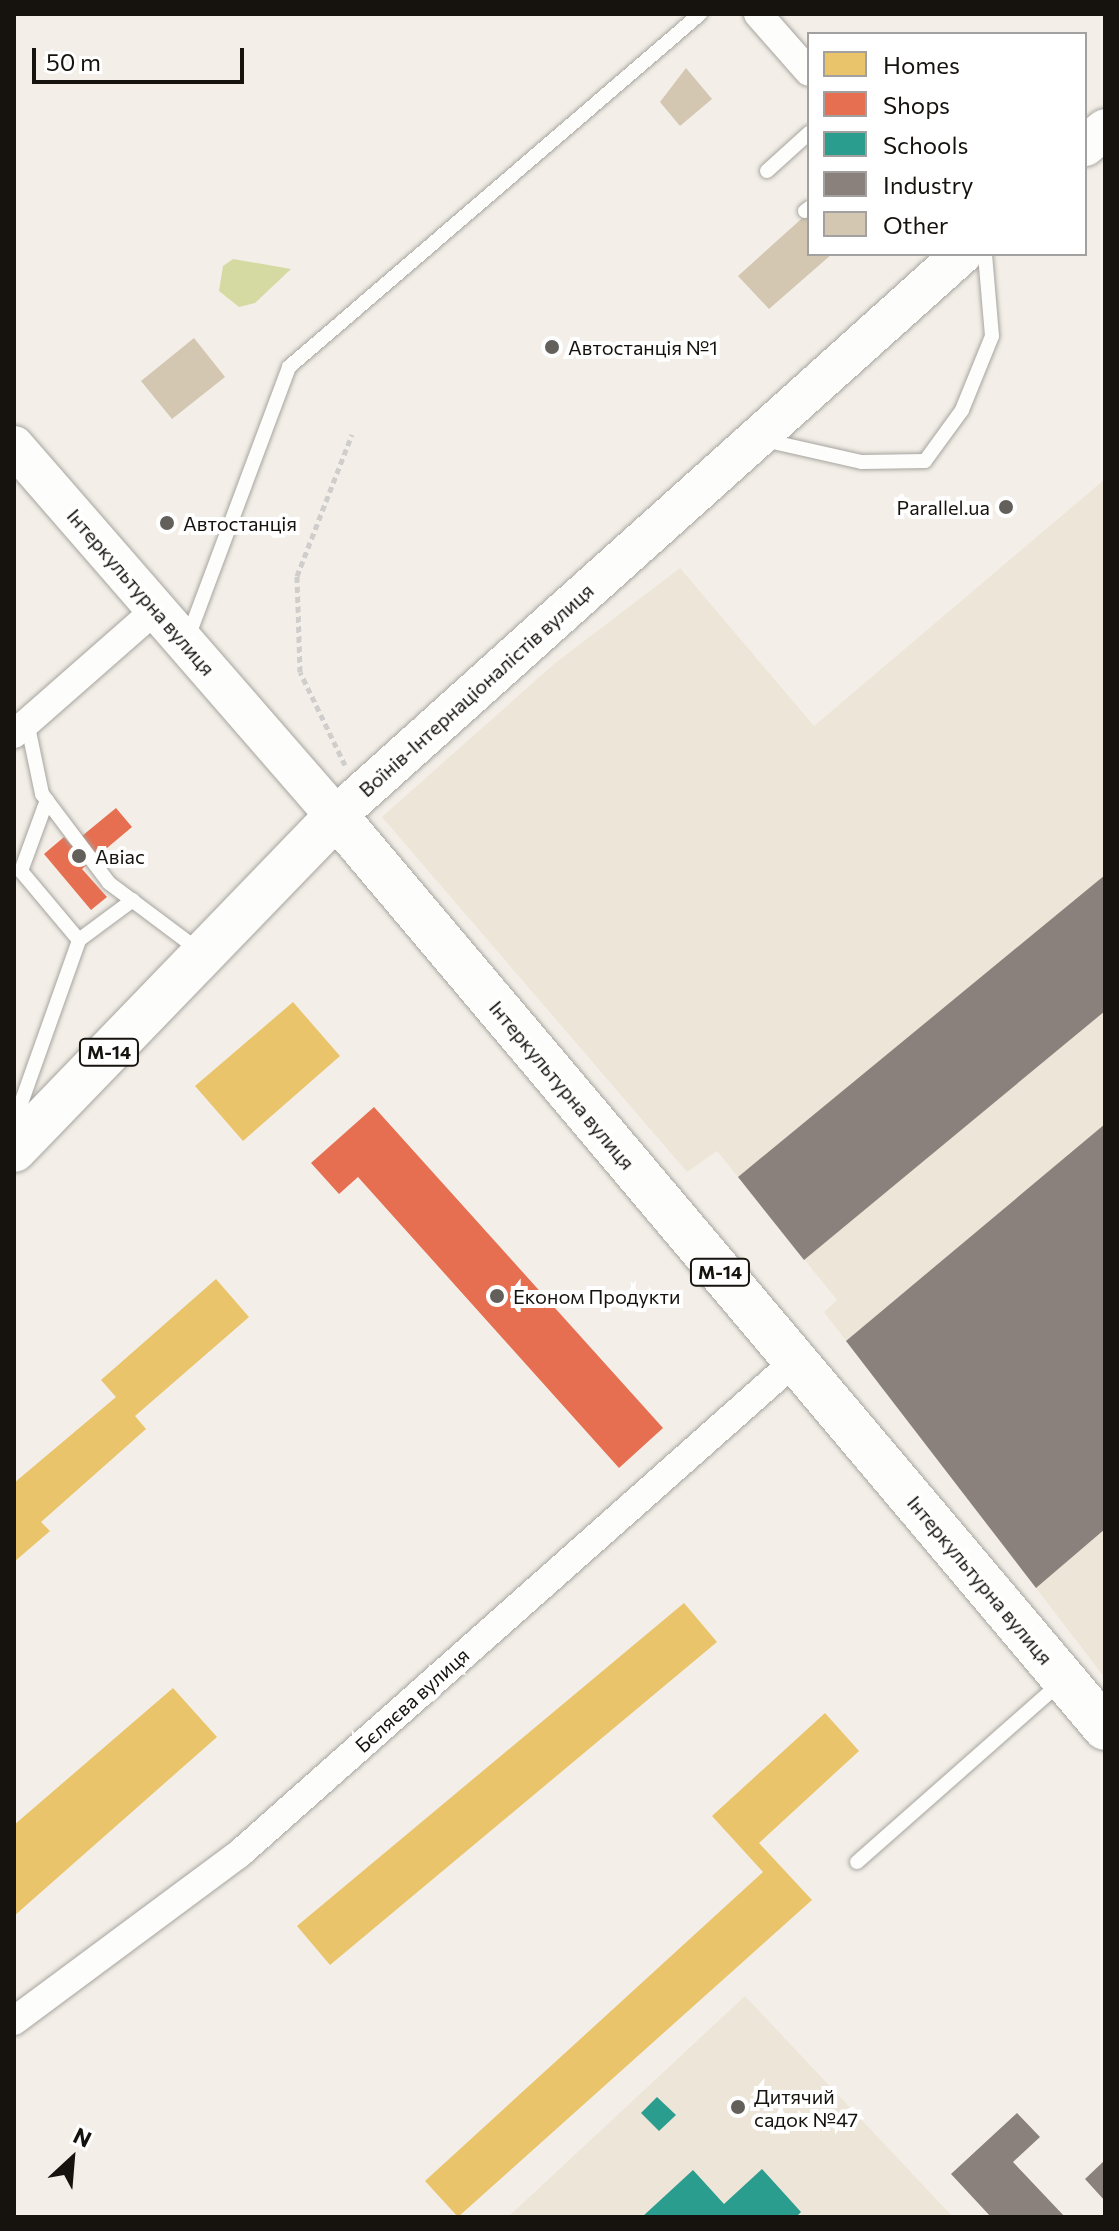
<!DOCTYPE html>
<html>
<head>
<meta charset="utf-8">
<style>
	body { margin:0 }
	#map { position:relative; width:1119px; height:2231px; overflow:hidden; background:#f3efe8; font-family:Commissioner,sans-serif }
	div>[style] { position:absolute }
	.built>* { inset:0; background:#ede5d7 }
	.green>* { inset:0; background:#d5daa2 }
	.homes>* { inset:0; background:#e9c46a }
	.shops>* { inset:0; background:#e76f51 }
	.schools>* { inset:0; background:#2a9d8f }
	.industry>* { inset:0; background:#8a817c }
	.building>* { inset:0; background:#d3c7b2 }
	.path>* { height:5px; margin-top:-2.5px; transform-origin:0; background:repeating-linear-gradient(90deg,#cfcecc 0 6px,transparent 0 10px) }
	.roads { filter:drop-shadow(0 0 2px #a7a49f) drop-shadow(0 0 2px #a7a49f) }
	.service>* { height:14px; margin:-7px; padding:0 7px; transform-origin:7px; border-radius:7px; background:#fdfdfc }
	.minor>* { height:28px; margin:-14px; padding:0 14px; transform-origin:14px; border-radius:14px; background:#fdfdfc }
	.secondary>* { height:40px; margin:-20px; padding:0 20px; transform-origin:20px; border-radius:20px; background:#fdfdfc }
	.trunk>* { height:44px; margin:-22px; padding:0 22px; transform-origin:22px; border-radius:22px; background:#fdfdfc }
	.dots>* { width:22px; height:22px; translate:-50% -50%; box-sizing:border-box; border:4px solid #fff; border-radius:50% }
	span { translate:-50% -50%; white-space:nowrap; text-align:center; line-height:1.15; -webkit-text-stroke:8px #fff; paint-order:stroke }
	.shield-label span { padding:2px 6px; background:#fff; border:2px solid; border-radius:6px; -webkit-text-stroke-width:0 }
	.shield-label { font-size:18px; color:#16130f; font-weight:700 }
	.poi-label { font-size:20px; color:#16130f }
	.left { translate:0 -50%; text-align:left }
	.right { translate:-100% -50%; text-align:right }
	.street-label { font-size:20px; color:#16130f }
	.frame { position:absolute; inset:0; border:16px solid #16130f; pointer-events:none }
	.legend { position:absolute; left:807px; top:32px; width:280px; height:224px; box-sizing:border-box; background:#fff; border:2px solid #a2a19f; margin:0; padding:10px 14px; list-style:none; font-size:24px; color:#16130f }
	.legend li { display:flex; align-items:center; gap:16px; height:40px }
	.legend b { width:40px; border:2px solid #a2a19f }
	.north { position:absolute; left:32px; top:2119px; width:80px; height:80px; -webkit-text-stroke:6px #fff; paint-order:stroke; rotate:26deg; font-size:22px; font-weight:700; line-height:32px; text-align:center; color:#16130f }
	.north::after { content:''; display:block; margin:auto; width:28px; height:36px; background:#16130f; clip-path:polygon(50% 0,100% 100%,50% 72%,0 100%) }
	.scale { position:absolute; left:32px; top:48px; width:212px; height:36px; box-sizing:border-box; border:4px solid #16130f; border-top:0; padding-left:10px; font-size:24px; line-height:28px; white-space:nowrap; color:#16130f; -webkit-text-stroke:6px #fff; paint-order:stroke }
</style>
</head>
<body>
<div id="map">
	<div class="built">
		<div style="clip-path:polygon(1105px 479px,1105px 1678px,824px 1312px,837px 1300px,717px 1151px,687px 1172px,382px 817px,554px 664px,680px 568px,814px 726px)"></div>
		<div style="clip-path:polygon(745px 1996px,953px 2217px,508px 2217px)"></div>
	</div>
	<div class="green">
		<div style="clip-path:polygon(233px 259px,291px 269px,255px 303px,239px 307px,219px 291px,223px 266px)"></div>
	</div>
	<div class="homes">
		<div style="clip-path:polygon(293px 1002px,340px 1056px,243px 1141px,195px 1086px)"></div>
		<div style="clip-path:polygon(216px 1279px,249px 1317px,135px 1416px,146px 1429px,41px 1522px,50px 1531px,14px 1562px,14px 1483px,116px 1397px,101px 1380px)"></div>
		<div style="clip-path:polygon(684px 1603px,717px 1642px,330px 1965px,297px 1926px)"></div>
		<div style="clip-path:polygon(173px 1688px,217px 1737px,14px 1916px,14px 1825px)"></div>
		<div style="clip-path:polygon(825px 1713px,859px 1751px,759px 1843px,812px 1900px,458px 2217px,425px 2181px,763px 1872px,712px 1816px)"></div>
	</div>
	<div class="shops">
		<div style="clip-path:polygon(116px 808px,132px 827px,82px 869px,107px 897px,91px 910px,44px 854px,64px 837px,71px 845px)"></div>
		<div style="clip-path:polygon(374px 1107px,663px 1428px,619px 1468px,358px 1177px,339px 1194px,311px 1163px)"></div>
	</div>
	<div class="schools">
		<div style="clip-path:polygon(657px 2097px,676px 2115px,659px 2131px,641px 2113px)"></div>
		<div style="clip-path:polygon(762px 2169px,801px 2212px,796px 2217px,642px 2217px,693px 2170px,724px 2204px)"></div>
	</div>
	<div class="industry">
		<div style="clip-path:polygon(1105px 875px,1105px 1011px,804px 1260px,738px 1177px)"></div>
		<div style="clip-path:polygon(1105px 1124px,1105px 1529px,1036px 1588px,846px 1341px)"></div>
		<div style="clip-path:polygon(1017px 2113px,1040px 2137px,1013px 2162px,1065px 2217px,991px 2217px,951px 2174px)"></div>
		<div style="clip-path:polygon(1105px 2160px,1105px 2201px,1085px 2179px)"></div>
	</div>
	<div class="building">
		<div style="clip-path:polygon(686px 68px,712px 99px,680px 126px,660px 102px)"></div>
		<div style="clip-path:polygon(809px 212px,809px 254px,832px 254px,769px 309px,738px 276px)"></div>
		<div style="clip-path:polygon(194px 338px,225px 377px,172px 419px,141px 381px)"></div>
	</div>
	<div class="path">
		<div style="left:345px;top:765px;width:103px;rotate:-115.8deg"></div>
		<div style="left:300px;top:672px;width:96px;rotate:-91.8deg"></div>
		<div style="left:297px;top:576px;width:152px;rotate:-68.8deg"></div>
	</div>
	<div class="roads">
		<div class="service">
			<div style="left:767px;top:171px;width:57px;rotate:-42.1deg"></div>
			<div style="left:805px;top:211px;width:5px;rotate:-37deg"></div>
			<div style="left:764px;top:440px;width:100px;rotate:12.7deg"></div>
			<div style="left:862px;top:462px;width:63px;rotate:-0.9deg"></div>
			<div style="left:925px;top:461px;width:63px;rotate:-54deg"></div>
			<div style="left:962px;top:410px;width:80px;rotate:-67.9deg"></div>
			<div style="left:992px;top:336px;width:82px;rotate:-94.9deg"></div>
			<div style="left:187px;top:640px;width:291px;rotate:-69.5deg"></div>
			<div style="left:289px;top:367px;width:542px;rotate:-40.66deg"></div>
			<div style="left:27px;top:722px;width:74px;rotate:78.2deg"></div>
			<div style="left:42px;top:794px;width:111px;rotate:53deg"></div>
			<div style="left:109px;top:883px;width:114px;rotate:36.8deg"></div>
			<div style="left:47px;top:800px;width:76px;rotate:110.1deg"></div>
			<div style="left:21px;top:871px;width:90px;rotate:50deg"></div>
			<div style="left:14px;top:1123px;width:194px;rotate:-70.4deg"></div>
			<div style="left:79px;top:940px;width:67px;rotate:-36.5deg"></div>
			<div style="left:857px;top:1862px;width:271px;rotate:-41.4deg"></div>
		</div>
		<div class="minor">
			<div style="left:758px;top:14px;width:77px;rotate:48.7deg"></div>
			<div style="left:14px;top:734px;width:188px;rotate:-41.3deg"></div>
			<div style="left:14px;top:2021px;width:280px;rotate:-36.6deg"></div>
			<div style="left:239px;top:1854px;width:743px;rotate:-41.56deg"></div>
		</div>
		<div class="secondary">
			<div style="left:1085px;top:146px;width:26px;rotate:-40deg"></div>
			<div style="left:14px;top:446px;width:490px;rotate:49deg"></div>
			<div style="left:336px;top:816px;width:841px;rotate:-41.92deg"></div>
		</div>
		<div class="trunk">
			<div style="left:14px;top:1150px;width:464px;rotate:-46deg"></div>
			<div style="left:336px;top:816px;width:1193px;rotate:49.86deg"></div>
		</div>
	</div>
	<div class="dots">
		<div style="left:552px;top:347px;background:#63605b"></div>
		<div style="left:1006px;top:507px;background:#63605b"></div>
		<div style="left:167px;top:523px;background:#63605b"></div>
		<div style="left:79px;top:856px;background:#63605b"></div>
		<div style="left:497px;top:1296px;background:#63605b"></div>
		<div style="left:738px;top:2107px;background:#63605b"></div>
	</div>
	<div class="shield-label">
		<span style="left:109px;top:1052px">М-14</span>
		<span style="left:720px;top:1272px">М-14</span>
	</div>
	<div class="poi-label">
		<span class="left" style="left:568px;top:347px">Автостанція №1</span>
		<span class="right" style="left:990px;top:507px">Parallel.ua</span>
		<span class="left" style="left:183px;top:523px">Автостанція</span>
		<span class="left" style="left:95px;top:856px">Авіас</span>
		<span class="left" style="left:513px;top:1296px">Економ Продукти</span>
		<span class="left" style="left:754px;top:2108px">Дитячий<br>садок №47</span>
	</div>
	<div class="street-label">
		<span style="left:141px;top:592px;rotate:49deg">Інтеркультурна вулиця</span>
		<span style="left:476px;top:690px;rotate:-42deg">Воїнів-Інтернаціоналістів вулиця</span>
		<span style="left:562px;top:1085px;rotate:50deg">Інтеркультурна вулиця</span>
		<span style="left:980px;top:1580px;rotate:50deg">Інтеркультурна вулиця</span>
		<span style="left:412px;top:1700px;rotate:-42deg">Бєляєва вулиця</span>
	</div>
	<div class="frame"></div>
	<ul class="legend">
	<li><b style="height:22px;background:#e9c46a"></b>Homes</li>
	<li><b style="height:22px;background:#e76f51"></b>Shops</li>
	<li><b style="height:22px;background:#2a9d8f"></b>Schools</li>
	<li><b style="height:22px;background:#8a817c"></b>Industry</li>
	<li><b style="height:22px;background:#d3c7b2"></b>Other</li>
	</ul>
	<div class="north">N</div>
	<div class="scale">50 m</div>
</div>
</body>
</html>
